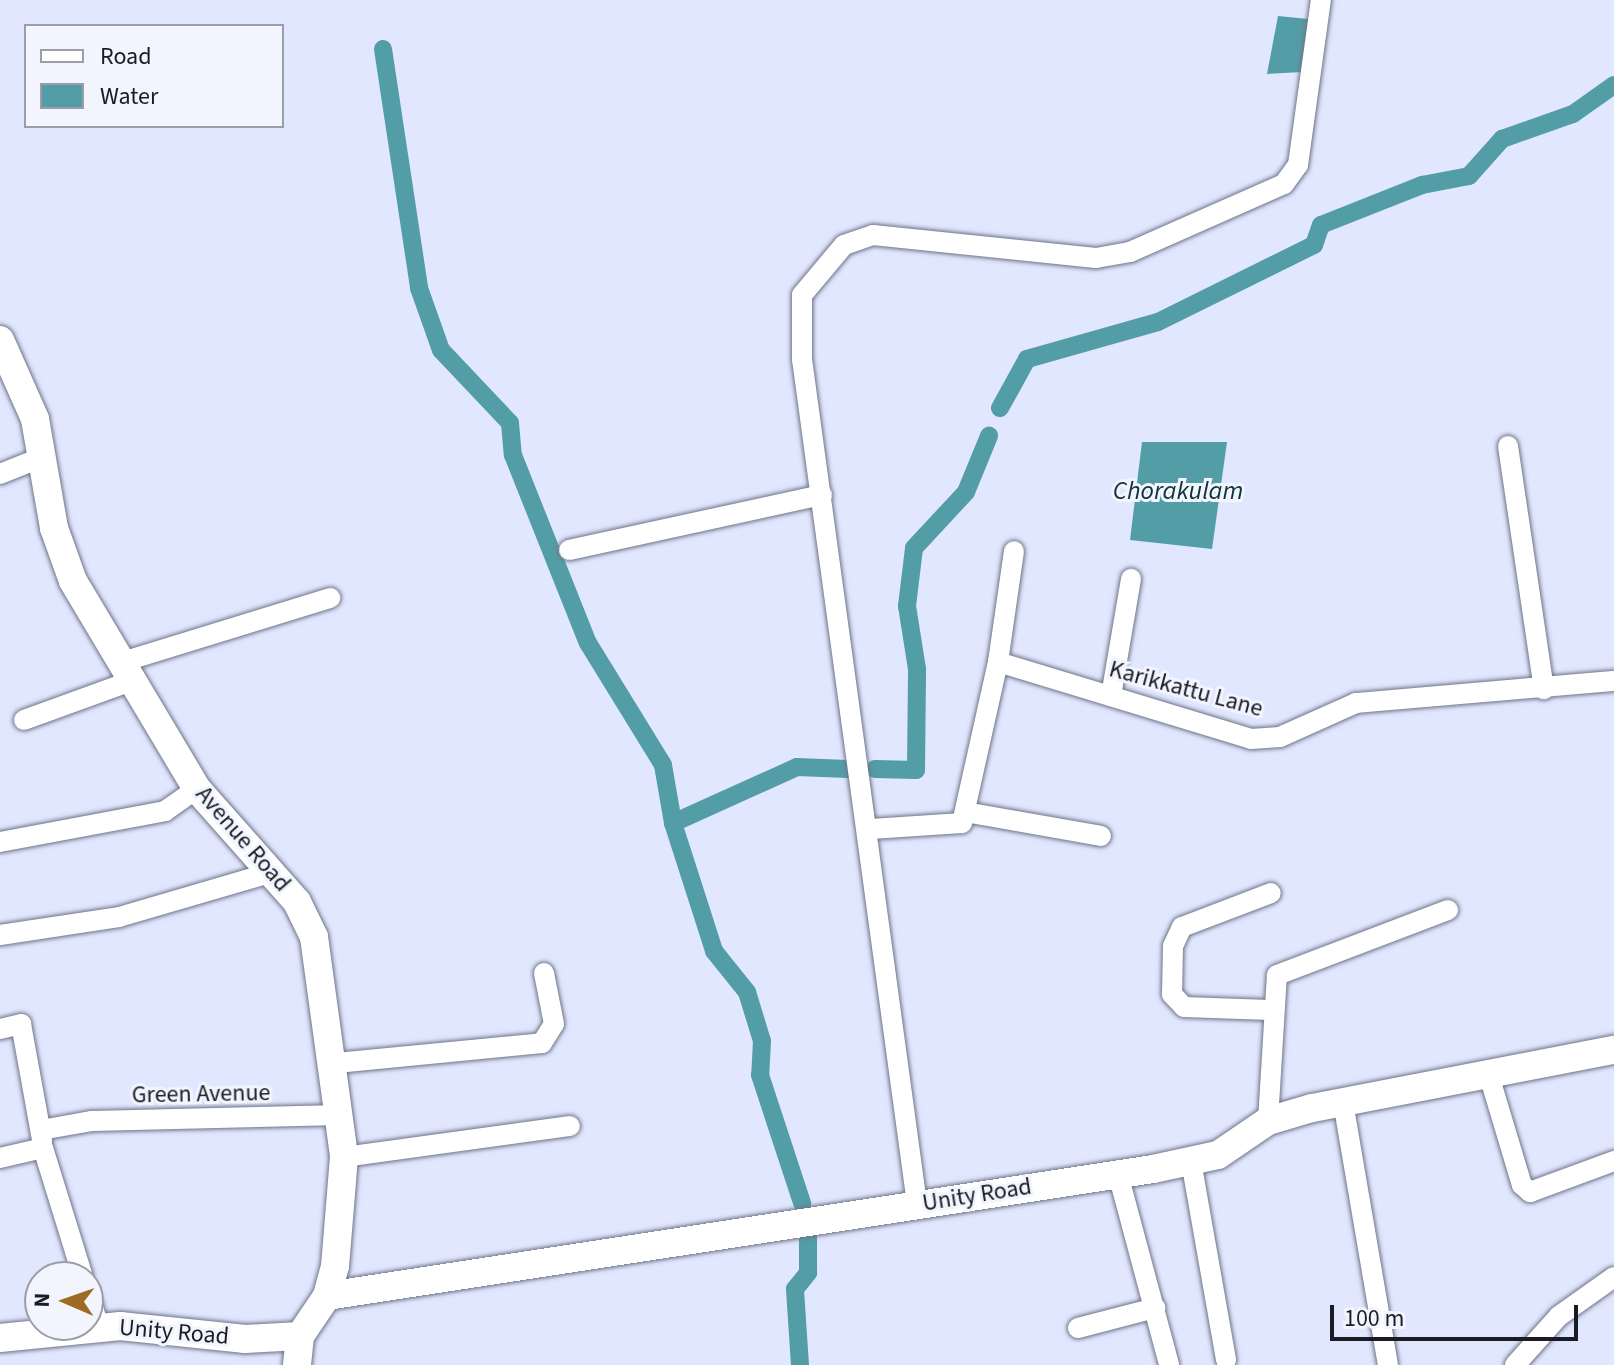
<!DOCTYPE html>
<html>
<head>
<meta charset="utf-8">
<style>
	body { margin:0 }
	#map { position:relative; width:1614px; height:1365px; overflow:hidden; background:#e0e7fe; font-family:"Source Sans 3",sans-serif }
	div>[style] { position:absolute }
	.water>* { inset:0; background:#539da7 }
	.canal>* { height:18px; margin:-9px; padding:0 9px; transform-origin:9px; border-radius:9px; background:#539da7 }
	.roads { filter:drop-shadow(0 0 2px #6e7488) drop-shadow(0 0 2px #6e7488) }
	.street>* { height:20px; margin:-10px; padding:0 10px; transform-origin:10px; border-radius:10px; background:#fff }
	.secondary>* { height:28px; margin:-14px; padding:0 14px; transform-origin:14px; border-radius:14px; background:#fff }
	span { translate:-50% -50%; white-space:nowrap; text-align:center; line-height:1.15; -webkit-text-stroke:6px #f2f5fe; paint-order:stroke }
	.street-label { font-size:24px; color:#1a1c24 }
	.water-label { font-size:26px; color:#0e3338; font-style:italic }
	.legend { position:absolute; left:24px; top:24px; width:260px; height:104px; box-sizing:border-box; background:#f2f5fe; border:2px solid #9c9ea7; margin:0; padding:10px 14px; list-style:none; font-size:24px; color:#1a1c24 }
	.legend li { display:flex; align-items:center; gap:16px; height:40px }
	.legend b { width:40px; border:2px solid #9c9ea7 }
	.north { position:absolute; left:24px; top:1261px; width:80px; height:80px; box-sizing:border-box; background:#f2f5fe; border:2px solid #9c9ea7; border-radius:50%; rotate:272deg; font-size:22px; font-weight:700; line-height:32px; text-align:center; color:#1a1c24 }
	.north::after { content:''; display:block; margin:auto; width:28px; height:36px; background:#9f6b23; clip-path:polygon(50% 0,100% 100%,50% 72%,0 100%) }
	.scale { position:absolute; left:1330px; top:1305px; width:248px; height:36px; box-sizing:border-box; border:4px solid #1a1c24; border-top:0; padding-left:10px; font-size:24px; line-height:28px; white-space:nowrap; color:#1a1c24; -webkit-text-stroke:6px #f2f5fe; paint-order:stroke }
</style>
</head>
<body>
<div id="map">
	<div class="water">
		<div style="clip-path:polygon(1278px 16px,1308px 19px,1302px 72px,1267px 74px)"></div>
		<div style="clip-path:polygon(1142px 442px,1227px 442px,1212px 549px,1130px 540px)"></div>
	</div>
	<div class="canal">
		<div style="left:383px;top:49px;width:242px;rotate:81.4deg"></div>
		<div style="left:419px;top:288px;width:66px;rotate:70.5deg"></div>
		<div style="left:441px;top:350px;width:100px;rotate:46.6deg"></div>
		<div style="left:510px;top:423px;width:32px;rotate:85deg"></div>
		<div style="left:513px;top:455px;width:202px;rotate:68.3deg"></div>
		<div style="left:588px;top:643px;width:143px;rotate:58.4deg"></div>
		<div style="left:663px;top:765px;width:59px;rotate:80.2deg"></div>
		<div style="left:673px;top:823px;width:134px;rotate:72.2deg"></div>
		<div style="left:714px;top:951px;width:53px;rotate:51.2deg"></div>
		<div style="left:747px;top:992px;width:51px;rotate:73deg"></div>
		<div style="left:762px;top:1041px;width:34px;rotate:93deg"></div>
		<div style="left:760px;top:1075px;width:135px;rotate:71.8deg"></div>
		<div style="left:1000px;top:408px;width:56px;rotate:-61.1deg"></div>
		<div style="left:1027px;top:359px;width:136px;rotate:-15.8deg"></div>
		<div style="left:1158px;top:322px;width:174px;rotate:-26.3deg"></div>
		<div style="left:1314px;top:245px;width:21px;rotate:-71deg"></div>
		<div style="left:1321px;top:225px;width:109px;rotate:-21.6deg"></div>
		<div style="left:1422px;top:185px;width:48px;rotate:-10.8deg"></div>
		<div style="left:1469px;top:176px;width:50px;rotate:-48.3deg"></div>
		<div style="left:1502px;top:139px;width:75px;rotate:-19.4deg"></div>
		<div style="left:1573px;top:114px;width:50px;rotate:-35.3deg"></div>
		<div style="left:875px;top:769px;width:41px;rotate:1.4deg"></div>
		<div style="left:916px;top:770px;width:101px;rotate:-89.4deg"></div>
		<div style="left:917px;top:669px;width:64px;rotate:-99deg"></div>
		<div style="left:907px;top:606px;width:58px;rotate:-83.1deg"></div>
		<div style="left:914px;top:548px;width:76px;rotate:-47.1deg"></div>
		<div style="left:966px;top:492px;width:61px;rotate:-67.7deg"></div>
		<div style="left:673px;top:823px;width:136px;rotate:-24.3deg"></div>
		<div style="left:797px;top:767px;width:51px;rotate:2.2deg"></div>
		<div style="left:800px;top:1365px;width:76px;rotate:-93.8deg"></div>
		<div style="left:795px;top:1289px;width:21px;rotate:-51deg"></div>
		<div style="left:808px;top:1273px;width:38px;rotate:-90deg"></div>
	</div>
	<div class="roads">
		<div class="street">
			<div style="left:1508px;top:446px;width:246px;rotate:81.6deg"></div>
			<div style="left:0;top:474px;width:43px;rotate:-21.8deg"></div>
			<div style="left:569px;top:550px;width:259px;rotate:-12.3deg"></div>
			<div style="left:122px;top:662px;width:218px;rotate:-17.1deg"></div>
			<div style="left:998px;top:662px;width:112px;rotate:-81.8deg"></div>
			<div style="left:1111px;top:696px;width:119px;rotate:-80.3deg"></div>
			<div style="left:24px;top:720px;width:117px;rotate:-20deg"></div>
			<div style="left:965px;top:812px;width:138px;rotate:10deg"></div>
			<div style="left:871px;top:829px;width:91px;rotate:-3.8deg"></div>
			<div style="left:962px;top:823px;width:165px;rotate:-77.4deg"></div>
			<div style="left:998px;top:662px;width:264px;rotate:16.9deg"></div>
			<div style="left:1251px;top:739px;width:29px;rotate:-4deg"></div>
			<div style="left:1280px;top:737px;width:83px;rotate:-24.1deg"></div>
			<div style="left:1356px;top:703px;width:259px;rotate:-4.9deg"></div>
			<div style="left:0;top:842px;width:168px;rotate:-10.6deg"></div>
			<div style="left:165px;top:811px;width:39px;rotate:-35deg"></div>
			<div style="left:0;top:935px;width:120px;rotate:-8.6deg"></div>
			<div style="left:119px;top:917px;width:160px;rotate:-16.3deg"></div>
			<div style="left:1270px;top:1010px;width:86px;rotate:-178deg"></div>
			<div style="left:1184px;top:1007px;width:18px;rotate:-133deg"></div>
			<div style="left:1172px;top:994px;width:48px;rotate:-88.8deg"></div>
			<div style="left:1173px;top:946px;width:21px;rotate:-65deg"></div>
			<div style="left:1182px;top:927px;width:95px;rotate:-20.9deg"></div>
			<div style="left:0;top:1029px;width:22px;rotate:-13deg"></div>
			<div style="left:21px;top:1024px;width:118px;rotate:79.7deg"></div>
			<div style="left:336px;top:1063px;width:207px;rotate:-5.5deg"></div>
			<div style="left:542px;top:1043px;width:22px;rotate:-58deg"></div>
			<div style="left:554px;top:1024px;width:52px;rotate:-101.1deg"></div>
			<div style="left:1488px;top:1072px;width:118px;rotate:73.3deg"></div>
			<div style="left:1522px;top:1185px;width:11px;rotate:41deg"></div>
			<div style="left:1530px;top:1192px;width:90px;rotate:-20.3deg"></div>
			<div style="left:1343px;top:1102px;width:267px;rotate:80.3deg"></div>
			<div style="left:1268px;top:1121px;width:146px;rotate:-86.5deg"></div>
			<div style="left:1277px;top:975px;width:183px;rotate:-20.8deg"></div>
			<div style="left:41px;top:1130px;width:52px;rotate:-10deg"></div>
			<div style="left:92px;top:1121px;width:249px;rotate:-1.4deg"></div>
			<div style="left:344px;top:1157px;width:228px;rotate:-7.8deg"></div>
			<div style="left:0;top:1158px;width:44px;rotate:-13.1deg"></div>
			<div style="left:43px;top:1148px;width:135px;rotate:72.8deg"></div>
			<div style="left:1191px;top:1161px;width:202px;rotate:80deg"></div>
			<div style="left:1118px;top:1174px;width:198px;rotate:75deg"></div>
			<div style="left:917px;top:1204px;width:853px;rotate:-97.75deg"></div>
			<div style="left:802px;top:359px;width:64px;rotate:-90deg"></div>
			<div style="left:802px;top:295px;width:65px;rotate:-50deg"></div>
			<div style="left:844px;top:245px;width:31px;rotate:-19deg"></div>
			<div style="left:873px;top:235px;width:224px;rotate:5.9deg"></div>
			<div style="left:1096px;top:258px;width:35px;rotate:-10deg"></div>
			<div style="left:1130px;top:252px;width:168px;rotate:-23.8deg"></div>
			<div style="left:1284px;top:184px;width:24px;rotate:-54deg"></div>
			<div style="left:1298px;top:165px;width:167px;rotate:-82.1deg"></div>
			<div style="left:88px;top:1291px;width:38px;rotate:73deg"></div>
			<div style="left:1078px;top:1328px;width:80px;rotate:-14.6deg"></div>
			<div style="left:1515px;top:1365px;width:66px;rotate:-48.1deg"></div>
			<div style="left:1559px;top:1316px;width:67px;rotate:-35.3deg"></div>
		</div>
		<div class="secondary">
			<div style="left:0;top:340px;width:86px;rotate:66.1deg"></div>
			<div style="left:35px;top:419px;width:111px;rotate:80.1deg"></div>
			<div style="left:54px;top:528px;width:56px;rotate:70.3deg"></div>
			<div style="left:73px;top:581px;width:242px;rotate:59.2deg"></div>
			<div style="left:197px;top:789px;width:151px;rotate:48.5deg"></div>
			<div style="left:297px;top:902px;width:39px;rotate:64deg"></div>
			<div style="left:314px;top:937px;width:222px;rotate:82.2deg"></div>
			<div style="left:344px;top:1157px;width:109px;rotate:94.7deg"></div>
			<div style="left:335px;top:1266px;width:31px;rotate:105deg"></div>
			<div style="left:327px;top:1296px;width:48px;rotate:124deg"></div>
			<div style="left:300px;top:1336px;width:29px;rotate:96deg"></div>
			<div style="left:327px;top:1296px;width:836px;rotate:-8.74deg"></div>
			<div style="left:1153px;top:1169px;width:66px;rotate:-12.2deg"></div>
			<div style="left:1218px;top:1155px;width:60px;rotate:-34.2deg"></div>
			<div style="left:1268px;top:1121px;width:46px;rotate:-16.5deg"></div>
			<div style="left:1312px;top:1108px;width:308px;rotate:-10.9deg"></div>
			<div style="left:0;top:1338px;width:121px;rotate:-5.7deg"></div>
			<div style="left:120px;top:1326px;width:126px;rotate:5.9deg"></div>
			<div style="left:245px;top:1339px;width:55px;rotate:-3.1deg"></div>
		</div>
	</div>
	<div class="street-label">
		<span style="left:1186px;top:689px;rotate:15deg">Karikkattu Lane</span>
		<span style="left:243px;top:839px;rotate:49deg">Avenue Road</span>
		<span style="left:201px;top:1094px;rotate:-1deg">Green Avenue</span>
		<span style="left:977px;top:1195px;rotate:-9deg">Unity Road</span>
		<span style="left:174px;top:1332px;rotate:5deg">Unity Road</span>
	</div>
	<div class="water-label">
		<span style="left:1178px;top:491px">Chorakulam</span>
	</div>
	<ul class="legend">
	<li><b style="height:10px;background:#fff"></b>Road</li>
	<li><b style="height:22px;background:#539da7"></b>Water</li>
	</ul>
	<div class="north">N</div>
	<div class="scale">100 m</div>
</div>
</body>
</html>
